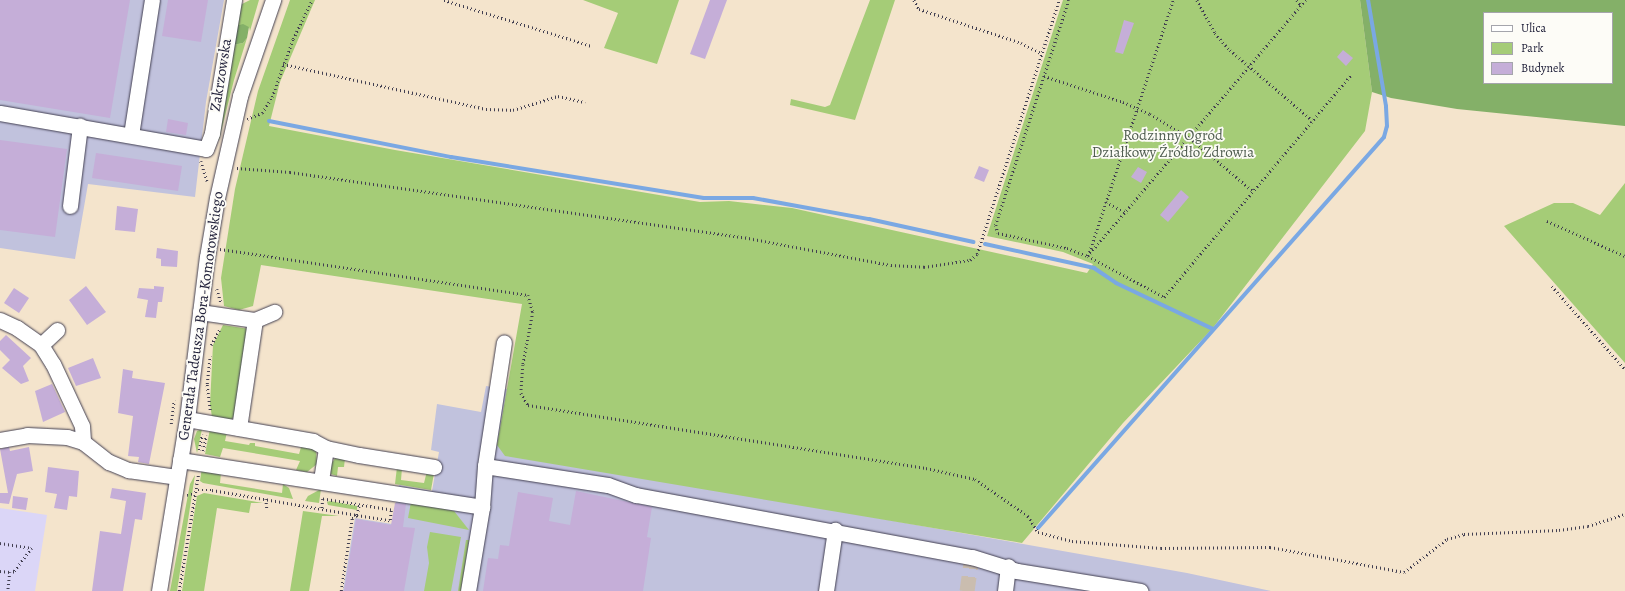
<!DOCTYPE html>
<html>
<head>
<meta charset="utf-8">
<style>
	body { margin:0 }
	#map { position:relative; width:1625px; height:591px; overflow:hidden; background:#f4e4cc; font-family:Alegreya,serif }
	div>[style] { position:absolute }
	.built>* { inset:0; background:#dbd6f7 }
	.industrial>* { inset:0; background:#c1c2dd }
	.green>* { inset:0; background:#a5cc77 }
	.forest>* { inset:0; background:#84b068 }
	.stream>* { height:4px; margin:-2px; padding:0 2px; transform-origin:2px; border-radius:2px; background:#7aa8e3 }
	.building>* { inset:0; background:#c5aed8 }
	.minor-tunnel>* { height:15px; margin-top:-7.5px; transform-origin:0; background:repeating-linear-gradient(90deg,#cabdaf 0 15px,transparent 0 23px) }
	.path>* { height:2.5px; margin-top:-1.25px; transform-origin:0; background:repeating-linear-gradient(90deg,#423f51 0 1px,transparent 0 4px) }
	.roads { filter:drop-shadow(0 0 1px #423f51) drop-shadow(0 0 1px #423f51) }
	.minor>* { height:15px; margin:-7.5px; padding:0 7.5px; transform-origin:7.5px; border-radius:7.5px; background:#fff }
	span { translate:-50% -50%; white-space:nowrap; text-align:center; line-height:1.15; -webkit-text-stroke:3.5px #fdfcf7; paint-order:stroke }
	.street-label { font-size:15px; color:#22223b }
	.park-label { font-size:15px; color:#505e50 }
	.legend { position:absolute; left:1483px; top:12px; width:130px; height:72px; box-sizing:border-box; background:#fdfcf7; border:1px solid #a5a5ac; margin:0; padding:5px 7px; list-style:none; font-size:12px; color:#22223b }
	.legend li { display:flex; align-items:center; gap:8px; height:20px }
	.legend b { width:20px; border:1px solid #a5a5ac }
</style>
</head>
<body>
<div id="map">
	<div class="built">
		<div style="clip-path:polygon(0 508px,47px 515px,35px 591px,0 591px)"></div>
	</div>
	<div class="industrial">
		<div style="clip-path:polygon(0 0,224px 0,206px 102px,195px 197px,88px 184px,75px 259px,0 248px)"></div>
		<div style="clip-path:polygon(486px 386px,507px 389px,497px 445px,776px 500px,1187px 573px,1271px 591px,343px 591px,355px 518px,392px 524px,399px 485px,432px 491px,439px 452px,431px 450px,437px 404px,481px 412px)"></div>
	</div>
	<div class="green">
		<div style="clip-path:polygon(250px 0,259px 0,250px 31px,249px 27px,236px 26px,240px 5px)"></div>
		<div style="clip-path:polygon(290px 0,315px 0,280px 82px,269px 126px,395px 150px,700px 202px,729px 201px,792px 208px,1087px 273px,1093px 264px,1063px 252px,987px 236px,1063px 0,1360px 0,1372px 92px,1365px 131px,1212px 329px,1123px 423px,1022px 543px,505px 456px,497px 445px,522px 304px,261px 265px,253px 306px,239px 310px,224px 306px,221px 278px,235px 189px,258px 91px)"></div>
		<div style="clip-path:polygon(583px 0,679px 0,657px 64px,604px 48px,618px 13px)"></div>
		<div style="clip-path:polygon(870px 0,895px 0,855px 120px,790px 105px,791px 99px,825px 107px,830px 105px)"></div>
		<div style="clip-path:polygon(247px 38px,234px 80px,219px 140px,216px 139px,233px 45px,243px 43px)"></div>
		<div style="clip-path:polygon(1625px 183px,1625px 363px,1504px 226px,1554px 203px,1573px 203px,1600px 215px)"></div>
		<div style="clip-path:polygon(223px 325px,249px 329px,234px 416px,231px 420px,212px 417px,210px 404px,213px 345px)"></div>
		<div style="clip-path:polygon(202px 429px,197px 453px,194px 439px,197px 431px)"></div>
		<div style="clip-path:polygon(210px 429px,227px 432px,225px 441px,249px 445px,250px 443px,255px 443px,255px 446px,299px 454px,302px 444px,316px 450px,317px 464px,307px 472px,296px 470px,300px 461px,223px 448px,220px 457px,205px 454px)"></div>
		<div style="clip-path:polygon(336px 457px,345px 458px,344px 467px,338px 467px,337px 476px,331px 474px,329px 467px)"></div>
		<div style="clip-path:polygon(202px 467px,221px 473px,220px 483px,282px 493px,283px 484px,289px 488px,293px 499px,203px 483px,200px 481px)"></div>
		<div style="clip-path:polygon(397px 467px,402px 468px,401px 480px,424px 483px,427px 471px,434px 473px,431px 490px,395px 484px)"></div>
		<div style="clip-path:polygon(195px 475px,177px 591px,170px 591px,190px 484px)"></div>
		<div style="clip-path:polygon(321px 489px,319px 503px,305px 501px,308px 496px)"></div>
		<div style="clip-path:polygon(204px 493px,263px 503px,251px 503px,249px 513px,217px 508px,204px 591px,182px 591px,197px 496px)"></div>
		<div style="clip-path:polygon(330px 501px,357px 506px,357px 510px,328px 505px,327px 502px)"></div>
		<div style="clip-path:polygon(411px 502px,454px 511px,469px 530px,408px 518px)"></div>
		<div style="clip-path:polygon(303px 511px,339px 516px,322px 516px,309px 591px,290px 591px)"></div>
		<div style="clip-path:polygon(430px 532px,461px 537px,451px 591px,424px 591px,429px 563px,427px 547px)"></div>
		<div style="clip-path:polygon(466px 540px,469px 540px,461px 591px,458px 591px)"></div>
	</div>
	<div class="forest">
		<div style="clip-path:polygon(evenodd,1360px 0,1625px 0,1625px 126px,1457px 109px,1391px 98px,1372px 92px,1360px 0,1484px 13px,1612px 13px,1612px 83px,1484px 83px,1484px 13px)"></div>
		<div style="clip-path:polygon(243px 24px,249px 27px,247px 38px,243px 43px,233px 45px,236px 26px)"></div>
	</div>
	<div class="stream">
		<div style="left:269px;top:121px;width:186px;rotate:11.2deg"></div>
		<div style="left:451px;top:157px;width:256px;rotate:9.2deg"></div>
		<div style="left:704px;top:198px;width:49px"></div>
		<div style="left:753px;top:198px;width:118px;rotate:10.3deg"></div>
		<div style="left:869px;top:219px;width:107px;rotate:12.4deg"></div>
		<div style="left:985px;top:244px;width:112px;rotate:12.4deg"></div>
		<div style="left:1094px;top:268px;width:27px;rotate:34deg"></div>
		<div style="left:1116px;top:283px;width:107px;rotate:25.4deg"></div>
		<div style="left:1038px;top:528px;width:522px;rotate:-48.49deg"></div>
		<div style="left:1384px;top:137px;width:11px;rotate:-75deg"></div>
		<div style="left:1387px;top:126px;width:20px;rotate:-93deg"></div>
		<div style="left:1386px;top:106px;width:108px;rotate:-99.6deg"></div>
	</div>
	<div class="building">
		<div style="clip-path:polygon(0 0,130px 0,110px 118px,0 100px)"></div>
		<div style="clip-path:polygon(168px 0,208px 0,201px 42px,162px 36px)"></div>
		<div style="clip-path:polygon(710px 0,727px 0,705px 59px,690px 54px)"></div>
		<div style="clip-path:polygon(1124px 20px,1134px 23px,1123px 54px,1115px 52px)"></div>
		<div style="clip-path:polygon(1343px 50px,1353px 58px,1346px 66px,1337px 57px)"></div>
		<div style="clip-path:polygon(168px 119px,188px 123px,186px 135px,166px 132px)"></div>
		<div style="clip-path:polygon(0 140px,67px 149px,55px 237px,0 230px)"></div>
		<div style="clip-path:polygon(96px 153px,182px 166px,178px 191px,92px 178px)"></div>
		<div style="clip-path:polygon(979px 166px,989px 170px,984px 182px,974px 178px)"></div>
		<div style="clip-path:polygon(1138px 167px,1147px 172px,1141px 183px,1131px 177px)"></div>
		<div style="clip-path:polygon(1181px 190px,1189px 197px,1168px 222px,1160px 215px)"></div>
		<div style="clip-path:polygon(117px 206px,138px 209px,135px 232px,115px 230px)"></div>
		<div style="clip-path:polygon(157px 248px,178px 251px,177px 267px,161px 266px,161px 259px,156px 258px)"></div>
		<div style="clip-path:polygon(86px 286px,106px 312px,87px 325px,69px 300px)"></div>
		<div style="clip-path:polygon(154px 286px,164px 287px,162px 302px,158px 302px,156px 318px,145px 317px,148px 300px,137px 298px,139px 288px,154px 289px)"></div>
		<div style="clip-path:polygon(14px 288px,29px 298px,19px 313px,4px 303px)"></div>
		<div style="clip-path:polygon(6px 335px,31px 358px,23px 366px,29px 381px,21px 384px,2px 368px,10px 360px,0 350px,0 341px)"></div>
		<div style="clip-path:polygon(93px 358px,101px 378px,76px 386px,68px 368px)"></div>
		<div style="clip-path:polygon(123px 369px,133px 371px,132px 378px,165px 383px,149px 464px,138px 462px,139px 457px,128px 456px,133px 416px,118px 413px)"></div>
		<div style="clip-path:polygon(52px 384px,65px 412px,43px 422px,35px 391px)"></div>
		<div style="clip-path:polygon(9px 447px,10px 451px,29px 447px,33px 471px,17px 474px,9px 504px,0 503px,0 493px,8px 493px,0 449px)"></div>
		<div style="clip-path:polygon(48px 467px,79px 471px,77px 497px,69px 496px,67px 510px,54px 508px,57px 494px,45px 492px)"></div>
		<div style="clip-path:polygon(112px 488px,146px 493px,142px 520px,135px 519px,123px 591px,92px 591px,100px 531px,121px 534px,126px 501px,110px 498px)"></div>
		<div style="clip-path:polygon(576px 491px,652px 507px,647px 537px,651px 538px,643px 591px,483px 591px,488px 558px,498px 559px,500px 545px,509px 546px,518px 492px,553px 498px,549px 521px,570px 525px)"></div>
		<div style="clip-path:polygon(13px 496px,28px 498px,26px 510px,12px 508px)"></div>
		<div style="clip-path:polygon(395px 503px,406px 504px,403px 527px,415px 528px,404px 591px,344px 591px,356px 519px,391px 525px)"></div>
	</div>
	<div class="minor-tunnel">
		<div style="left:967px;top:591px;width:34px;rotate:-82deg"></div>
	</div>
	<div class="path">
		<div style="left:444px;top:0;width:155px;rotate:17.3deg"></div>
		<div style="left:914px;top:0;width:10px;rotate:61deg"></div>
		<div style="left:919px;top:9px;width:108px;rotate:18.4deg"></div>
		<div style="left:1021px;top:43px;width:22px;rotate:27deg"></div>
		<div style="left:1069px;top:0;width:237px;rotate:108deg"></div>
		<div style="left:996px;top:225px;width:8px;rotate:76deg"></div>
		<div style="left:998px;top:233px;width:71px;rotate:12.3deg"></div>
		<div style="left:1067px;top:248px;width:22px;rotate:21deg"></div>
		<div style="left:1088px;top:256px;width:270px;rotate:-71.6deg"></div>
		<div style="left:1197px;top:0;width:38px;rotate:61deg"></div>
		<div style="left:1215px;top:33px;width:23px;rotate:49deg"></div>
		<div style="left:1230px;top:50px;width:108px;rotate:40.5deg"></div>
		<div style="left:1297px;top:0;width:7px;rotate:56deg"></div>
		<div style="left:1306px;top:0;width:336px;rotate:130.4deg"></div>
		<div style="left:1088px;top:256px;width:86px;rotate:28.3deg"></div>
		<div style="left:1164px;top:297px;width:290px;rotate:-49.9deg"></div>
		<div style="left:283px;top:64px;width:208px;rotate:12.5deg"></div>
		<div style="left:486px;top:109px;width:27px;rotate:2deg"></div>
		<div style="left:513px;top:110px;width:47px;rotate:-17.3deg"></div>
		<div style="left:558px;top:96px;width:28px;rotate:13deg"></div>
		<div style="left:1044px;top:76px;width:83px;rotate:18.2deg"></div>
		<div style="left:1123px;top:102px;width:30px;rotate:24deg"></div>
		<div style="left:1150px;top:114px;width:47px;rotate:31deg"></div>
		<div style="left:1190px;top:138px;width:82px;rotate:40.1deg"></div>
		<div style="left:247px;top:119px;width:16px;rotate:-22deg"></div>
		<div style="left:262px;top:113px;width:19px;rotate:-58deg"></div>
		<div style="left:272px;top:97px;width:62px;rotate:-70.1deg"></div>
		<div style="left:293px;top:39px;width:43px;rotate:-64deg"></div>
		<div style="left:201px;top:161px;width:21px;rotate:73deg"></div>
		<div style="left:237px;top:168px;width:53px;rotate:4.3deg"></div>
		<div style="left:290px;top:172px;width:468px;rotate:8.2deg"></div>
		<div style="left:753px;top:239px;width:140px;rotate:10.7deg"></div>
		<div style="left:891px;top:265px;width:33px;rotate:3deg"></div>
		<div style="left:924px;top:267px;width:47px;rotate:-8.7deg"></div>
		<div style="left:970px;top:260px;width:9px;rotate:-41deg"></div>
		<div style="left:977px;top:254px;width:267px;rotate:-72.1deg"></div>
		<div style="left:1106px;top:202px;width:24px;rotate:28deg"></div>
		<div style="left:1547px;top:221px;width:85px;rotate:24.2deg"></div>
		<div style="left:220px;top:249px;width:311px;rotate:8.5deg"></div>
		<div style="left:528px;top:295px;width:18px;rotate:74deg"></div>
		<div style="left:533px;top:312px;width:54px;rotate:100.7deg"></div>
		<div style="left:523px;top:365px;width:28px;rotate:94deg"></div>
		<div style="left:521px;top:393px;width:14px;rotate:60deg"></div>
		<div style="left:528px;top:405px;width:403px;rotate:9deg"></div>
		<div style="left:926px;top:468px;width:50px;rotate:12.7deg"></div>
		<div style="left:975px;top:479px;width:65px;rotate:34.9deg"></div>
		<div style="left:1028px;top:516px;width:19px;rotate:58deg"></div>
		<div style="left:1038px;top:532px;width:35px;rotate:15deg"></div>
		<div style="left:1072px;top:541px;width:89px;rotate:4.5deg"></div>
		<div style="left:1161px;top:548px;width:109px;rotate:-0.5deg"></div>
		<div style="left:1270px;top:547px;width:136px;rotate:10.6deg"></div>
		<div style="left:1404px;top:572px;width:54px;rotate:-37.5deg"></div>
		<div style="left:1447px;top:539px;width:18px;rotate:-16deg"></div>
		<div style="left:1464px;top:534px;width:95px;rotate:-2.4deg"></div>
		<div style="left:1559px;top:530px;width:29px;rotate:-8deg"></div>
		<div style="left:1588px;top:526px;width:39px;rotate:-18deg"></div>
		<div style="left:1552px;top:286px;width:111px;rotate:48.7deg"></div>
		<div style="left:217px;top:289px;width:14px;rotate:73deg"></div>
		<div style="left:211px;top:345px;width:18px;rotate:-61deg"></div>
		<div style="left:210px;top:410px;width:26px;rotate:-97deg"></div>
		<div style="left:207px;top:384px;width:28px;rotate:-84deg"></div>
		<div style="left:171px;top:424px;width:24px;rotate:-83deg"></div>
		<div style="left:199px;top:450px;width:16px;rotate:-79deg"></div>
		<div style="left:203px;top:451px;width:16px;rotate:-79deg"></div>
		<div style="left:198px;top:490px;width:14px"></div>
		<div style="left:212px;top:490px;width:147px;rotate:9.8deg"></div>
		<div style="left:357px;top:515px;width:33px;rotate:9deg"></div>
		<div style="left:390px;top:520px;width:10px;rotate:-84deg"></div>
		<div style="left:391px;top:510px;width:69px;rotate:-170.8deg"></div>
		<div style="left:323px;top:499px;width:10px;rotate:96deg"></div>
		<div style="left:187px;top:495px;width:6px;rotate:-18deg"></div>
		<div style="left:266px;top:499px;width:9px;rotate:84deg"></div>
		<div style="left:0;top:543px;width:32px;rotate:9deg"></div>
		<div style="left:32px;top:548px;width:30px;rotate:127deg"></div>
		<div style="left:14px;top:572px;width:4px;rotate:180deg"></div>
		<div style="left:10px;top:572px;width:19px;rotate:96deg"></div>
		<div style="left:0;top:571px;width:10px;rotate:6deg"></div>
		<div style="left:179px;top:591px;width:117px;rotate:-80.6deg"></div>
		<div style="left:341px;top:591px;width:74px;rotate:-81.4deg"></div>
		<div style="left:352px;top:518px;width:6px;rotate:-31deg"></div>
		<div style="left:357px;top:515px;width:10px;rotate:-79deg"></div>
	</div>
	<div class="roads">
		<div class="minor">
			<div style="left:0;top:113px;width:209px;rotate:9.9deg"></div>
			<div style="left:206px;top:149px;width:17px;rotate:-69deg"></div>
			<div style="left:212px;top:133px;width:135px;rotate:-80.6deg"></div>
			<div style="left:131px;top:135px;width:137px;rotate:-81.2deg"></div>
			<div style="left:70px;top:206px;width:81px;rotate:-82.9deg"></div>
			<div style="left:200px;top:312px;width:56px;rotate:8.3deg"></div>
			<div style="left:255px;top:320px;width:21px;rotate:-23deg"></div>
			<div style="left:0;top:320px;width:19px;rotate:25deg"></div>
			<div style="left:17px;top:328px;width:29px;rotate:35deg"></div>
			<div style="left:41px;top:345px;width:22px;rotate:58deg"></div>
			<div style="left:53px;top:364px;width:68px;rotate:64.9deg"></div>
			<div style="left:82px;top:426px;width:16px;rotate:86deg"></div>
			<div style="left:41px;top:345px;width:22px;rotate:-43deg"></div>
			<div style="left:187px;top:419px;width:128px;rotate:9.9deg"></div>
			<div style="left:313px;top:441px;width:15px;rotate:28deg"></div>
			<div style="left:326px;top:448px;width:34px;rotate:12deg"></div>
			<div style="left:359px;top:455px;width:76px;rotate:9.1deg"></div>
			<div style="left:239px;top:428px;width:109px;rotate:-81.6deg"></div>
			<div style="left:0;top:440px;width:27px;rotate:-10deg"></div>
			<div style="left:27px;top:435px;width:40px;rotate:2.9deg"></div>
			<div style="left:67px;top:437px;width:17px;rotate:17deg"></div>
			<div style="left:83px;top:442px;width:33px;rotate:38deg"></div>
			<div style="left:109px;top:462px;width:21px;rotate:23deg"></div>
			<div style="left:128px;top:470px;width:49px;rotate:8.1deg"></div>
			<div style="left:180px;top:460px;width:306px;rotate:8.8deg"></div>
			<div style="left:485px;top:466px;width:125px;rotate:-81.3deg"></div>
			<div style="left:321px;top:480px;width:32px;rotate:-81deg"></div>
			<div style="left:159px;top:591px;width:174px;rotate:-80.8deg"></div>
			<div style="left:187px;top:419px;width:163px;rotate:-83deg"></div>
			<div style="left:207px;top:257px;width:60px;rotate:-80.4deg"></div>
			<div style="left:217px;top:198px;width:105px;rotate:-77.3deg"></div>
			<div style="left:240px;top:96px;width:102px;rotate:-71deg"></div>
			<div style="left:468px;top:591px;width:85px;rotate:-80.5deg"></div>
			<div style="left:482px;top:507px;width:41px;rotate:-85.8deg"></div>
			<div style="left:485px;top:466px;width:124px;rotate:8.8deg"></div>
			<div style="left:608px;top:485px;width:30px;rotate:20deg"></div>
			<div style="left:636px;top:495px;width:342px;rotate:10.5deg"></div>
			<div style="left:972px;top:557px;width:47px;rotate:17.3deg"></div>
			<div style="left:1017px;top:571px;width:125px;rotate:9.2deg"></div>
			<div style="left:826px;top:591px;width:62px;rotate:-81.6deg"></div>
			<div style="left:1005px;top:591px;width:25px;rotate:-83deg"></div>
		</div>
	</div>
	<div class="street-label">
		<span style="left:221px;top:75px;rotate:-81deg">Zakrzowska</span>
		<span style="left:201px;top:316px;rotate:-82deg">Generała Tadeusza Bora-Komorowskiego</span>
	</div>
	<div class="park-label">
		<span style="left:1173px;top:144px">Rodzinny Ogród<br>Działkowy Źródło Zdrowia</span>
	</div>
	<ul class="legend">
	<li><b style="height:5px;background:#fff"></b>Ulica</li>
	<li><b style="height:11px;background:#a5cc77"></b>Park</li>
	<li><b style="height:11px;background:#c5aed8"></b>Budynek</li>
	</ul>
</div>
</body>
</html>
